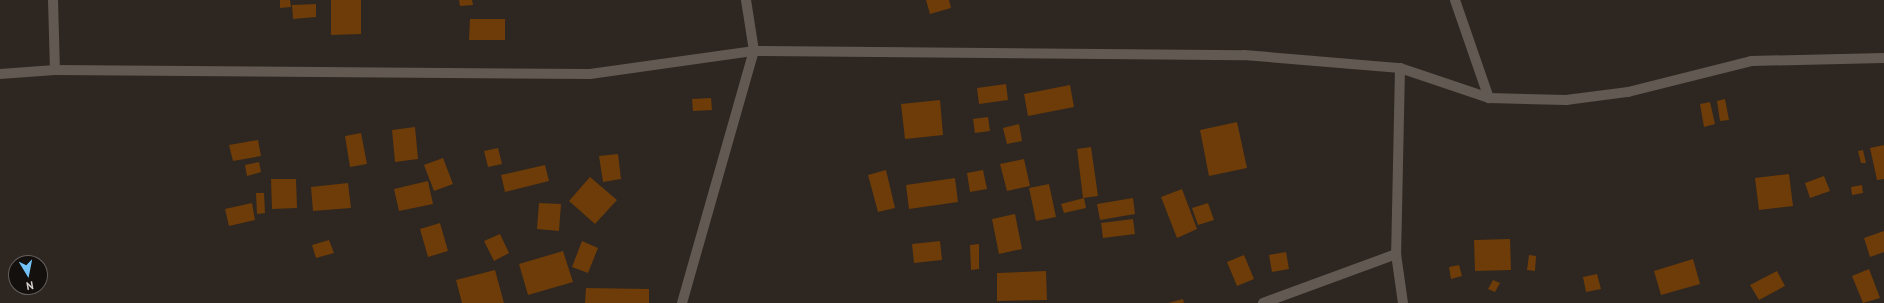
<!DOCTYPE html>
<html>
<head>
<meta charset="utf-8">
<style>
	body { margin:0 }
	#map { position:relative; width:1884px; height:303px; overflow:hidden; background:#2e2620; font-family:"PT Sans",sans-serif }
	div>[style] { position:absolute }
	.building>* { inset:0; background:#6d3c08 }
	.minor>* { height:10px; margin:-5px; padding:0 5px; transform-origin:5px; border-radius:5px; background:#615952 }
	span { translate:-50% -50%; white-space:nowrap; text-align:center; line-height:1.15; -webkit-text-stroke:3px #14100e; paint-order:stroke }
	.north { position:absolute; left:8px; top:255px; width:40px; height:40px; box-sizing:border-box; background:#14100e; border:1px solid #625e5b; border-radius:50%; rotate:170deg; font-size:11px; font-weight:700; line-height:16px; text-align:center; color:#d8d2ce }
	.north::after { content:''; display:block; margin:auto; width:14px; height:18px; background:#73c1f5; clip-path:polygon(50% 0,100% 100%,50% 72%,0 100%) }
</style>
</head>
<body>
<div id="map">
	<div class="building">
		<div style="clip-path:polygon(280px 0,290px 0,291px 7px,280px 8px)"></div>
		<div style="clip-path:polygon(331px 0,361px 0,361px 34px,331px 35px)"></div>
		<div style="clip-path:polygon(459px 0,472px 0,473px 5px,460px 6px)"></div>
		<div style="clip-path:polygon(926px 0,949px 0,951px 8px,930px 14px)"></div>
		<div style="clip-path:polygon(316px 4px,316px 17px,293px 19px,292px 5px)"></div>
		<div style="clip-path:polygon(470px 19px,505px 19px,505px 40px,469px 40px)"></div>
		<div style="clip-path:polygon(1006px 84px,1008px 100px,979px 104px,977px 88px)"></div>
		<div style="clip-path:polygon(1070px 85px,1074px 107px,1028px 116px,1024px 94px)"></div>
		<div style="clip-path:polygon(711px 98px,712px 110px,693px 111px,692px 99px)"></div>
		<div style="clip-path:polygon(1725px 99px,1729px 120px,1720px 121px,1717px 101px)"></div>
		<div style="clip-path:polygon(940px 100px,943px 135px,905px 139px,901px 104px)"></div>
		<div style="clip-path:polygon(1710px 102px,1715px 124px,1704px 127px,1700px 104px)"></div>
		<div style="clip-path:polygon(988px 117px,990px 131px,975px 133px,973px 119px)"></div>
		<div style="clip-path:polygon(1237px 122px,1247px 168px,1209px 176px,1200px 130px)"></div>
		<div style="clip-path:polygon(1019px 124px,1022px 141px,1007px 144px,1003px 128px)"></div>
		<div style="clip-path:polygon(415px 127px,418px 159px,395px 162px,392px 130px)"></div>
		<div style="clip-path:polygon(361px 133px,367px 164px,350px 167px,345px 136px)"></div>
		<div style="clip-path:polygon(258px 140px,261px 156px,233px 161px,229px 145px)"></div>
		<div style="clip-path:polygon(1884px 145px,1884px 179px,1877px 180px,1870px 148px)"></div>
		<div style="clip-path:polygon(1091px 147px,1098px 196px,1083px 198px,1077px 149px)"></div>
		<div style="clip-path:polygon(498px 148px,502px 164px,488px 167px,484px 151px)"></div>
		<div style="clip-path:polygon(1863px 150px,1866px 163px,1861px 163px,1858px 151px)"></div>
		<div style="clip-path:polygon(618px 154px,621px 179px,603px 182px,599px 156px)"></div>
		<div style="clip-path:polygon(443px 158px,453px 184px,434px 191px,424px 165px)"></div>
		<div style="clip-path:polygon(1024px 159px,1030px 186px,1007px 191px,1000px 164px)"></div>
		<div style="clip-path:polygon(259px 162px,261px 172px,247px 176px,245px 165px)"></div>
		<div style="clip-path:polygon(545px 165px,549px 181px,505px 192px,501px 175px)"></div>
		<div style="clip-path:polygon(886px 170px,895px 208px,878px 212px,868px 175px)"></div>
		<div style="clip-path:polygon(983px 170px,987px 189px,970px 192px,967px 173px)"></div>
		<div style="clip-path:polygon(1789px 174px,1793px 206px,1759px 210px,1755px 178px)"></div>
		<div style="clip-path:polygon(1824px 176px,1830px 191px,1810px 198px,1805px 183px)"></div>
		<div style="clip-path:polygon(590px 177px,617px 200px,595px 224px,569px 201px)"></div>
		<div style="clip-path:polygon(955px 178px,958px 202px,909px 209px,906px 185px)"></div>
		<div style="clip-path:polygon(271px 179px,296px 179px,297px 208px,272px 209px)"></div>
		<div style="clip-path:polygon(428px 181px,433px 204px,399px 211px,394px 189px)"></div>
		<div style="clip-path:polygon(348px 183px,351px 208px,313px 211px,311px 187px)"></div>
		<div style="clip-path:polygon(1049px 184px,1056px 217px,1036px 221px,1029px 188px)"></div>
		<div style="clip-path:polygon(1862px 185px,1863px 193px,1852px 195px,1851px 187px)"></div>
		<div style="clip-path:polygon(1182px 189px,1197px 229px,1177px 238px,1161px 197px)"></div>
		<div style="clip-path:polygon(256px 193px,264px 193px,265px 213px,257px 214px)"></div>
		<div style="clip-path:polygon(1084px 198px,1086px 208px,1064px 213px,1061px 204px)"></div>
		<div style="clip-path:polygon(1133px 198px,1135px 214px,1100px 220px,1097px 204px)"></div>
		<div style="clip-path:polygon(252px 203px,255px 220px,229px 226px,225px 209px)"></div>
		<div style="clip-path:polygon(539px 203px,561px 204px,559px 231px,537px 229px)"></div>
		<div style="clip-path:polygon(1208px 203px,1214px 220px,1198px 225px,1192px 208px)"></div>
		<div style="clip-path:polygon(1015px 214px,1022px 249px,999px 254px,992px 219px)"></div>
		<div style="clip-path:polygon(1133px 219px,1135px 234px,1103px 238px,1101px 223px)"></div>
		<div style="clip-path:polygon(440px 223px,448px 251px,428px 257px,420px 229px)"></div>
		<div style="clip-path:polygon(1884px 231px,1884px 252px,1870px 257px,1864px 238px)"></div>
		<div style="clip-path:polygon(500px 234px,509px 253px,494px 261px,484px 241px)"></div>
		<div style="clip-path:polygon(1510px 239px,1511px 270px,1475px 271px,1474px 240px)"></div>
		<div style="clip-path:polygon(329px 240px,334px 253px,316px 258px,312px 245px)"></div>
		<div style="clip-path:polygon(582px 241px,598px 248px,588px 273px,572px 267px)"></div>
		<div style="clip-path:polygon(940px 241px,942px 260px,914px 263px,912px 244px)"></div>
		<div style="clip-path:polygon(979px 244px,979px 269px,971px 270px,970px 245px)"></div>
		<div style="clip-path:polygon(563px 251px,573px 282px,528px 295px,519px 264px)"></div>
		<div style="clip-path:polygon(1286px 252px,1289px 269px,1272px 272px,1269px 255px)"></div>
		<div style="clip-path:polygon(1244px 255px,1254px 279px,1237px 286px,1227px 262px)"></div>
		<div style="clip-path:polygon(1529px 255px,1536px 256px,1535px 271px,1527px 270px)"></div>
		<div style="clip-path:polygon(1693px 259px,1700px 284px,1661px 295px,1654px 271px)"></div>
		<div style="clip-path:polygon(1459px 265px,1462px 276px,1451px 279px,1449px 267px)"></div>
		<div style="clip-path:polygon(1869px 269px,1880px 298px,1863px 303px,1852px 276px)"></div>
		<div style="clip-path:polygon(495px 270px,504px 303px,462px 303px,456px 280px)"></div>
		<div style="clip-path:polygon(1046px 271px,1047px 300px,997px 301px,997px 273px)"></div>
		<div style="clip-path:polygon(1777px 271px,1785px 286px,1759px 300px,1750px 285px)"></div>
		<div style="clip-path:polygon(1597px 274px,1601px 289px,1586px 292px,1583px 277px)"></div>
		<div style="clip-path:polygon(1493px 280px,1500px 283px,1495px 292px,1488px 289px)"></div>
		<div style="clip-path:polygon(586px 288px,649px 289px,649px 303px,585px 303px)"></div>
		<div style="clip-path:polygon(1183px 299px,1184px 303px,1168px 303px)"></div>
	</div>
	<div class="minor">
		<div style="left:53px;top:0;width:70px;rotate:88.4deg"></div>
		<div style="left:1455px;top:0;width:104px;rotate:70.9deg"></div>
		<div style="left:1400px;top:68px;width:186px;rotate:91.2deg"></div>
		<div style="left:1396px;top:254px;width:49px;rotate:81.9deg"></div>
		<div style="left:0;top:74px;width:55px;rotate:-4.2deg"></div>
		<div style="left:55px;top:70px;width:535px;rotate:0.43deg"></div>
		<div style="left:590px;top:74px;width:166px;rotate:-8deg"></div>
		<div style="left:754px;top:51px;width:490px;rotate:0.5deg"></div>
		<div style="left:1244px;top:55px;width:157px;rotate:4.8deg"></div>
		<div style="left:1400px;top:68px;width:94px;rotate:18.6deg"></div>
		<div style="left:1489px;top:98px;width:77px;rotate:1.5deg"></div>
		<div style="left:1566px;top:100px;width:63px;rotate:-7.4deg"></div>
		<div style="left:1628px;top:92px;width:127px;rotate:-14.1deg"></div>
		<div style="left:1751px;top:61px;width:133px;rotate:-1.3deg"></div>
		<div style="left:682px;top:303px;width:262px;rotate:-74.1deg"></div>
		<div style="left:754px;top:51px;width:52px;rotate:-98.9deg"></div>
		<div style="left:1263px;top:303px;width:142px;rotate:-20.2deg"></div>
	</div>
	<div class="north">N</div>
</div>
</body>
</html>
